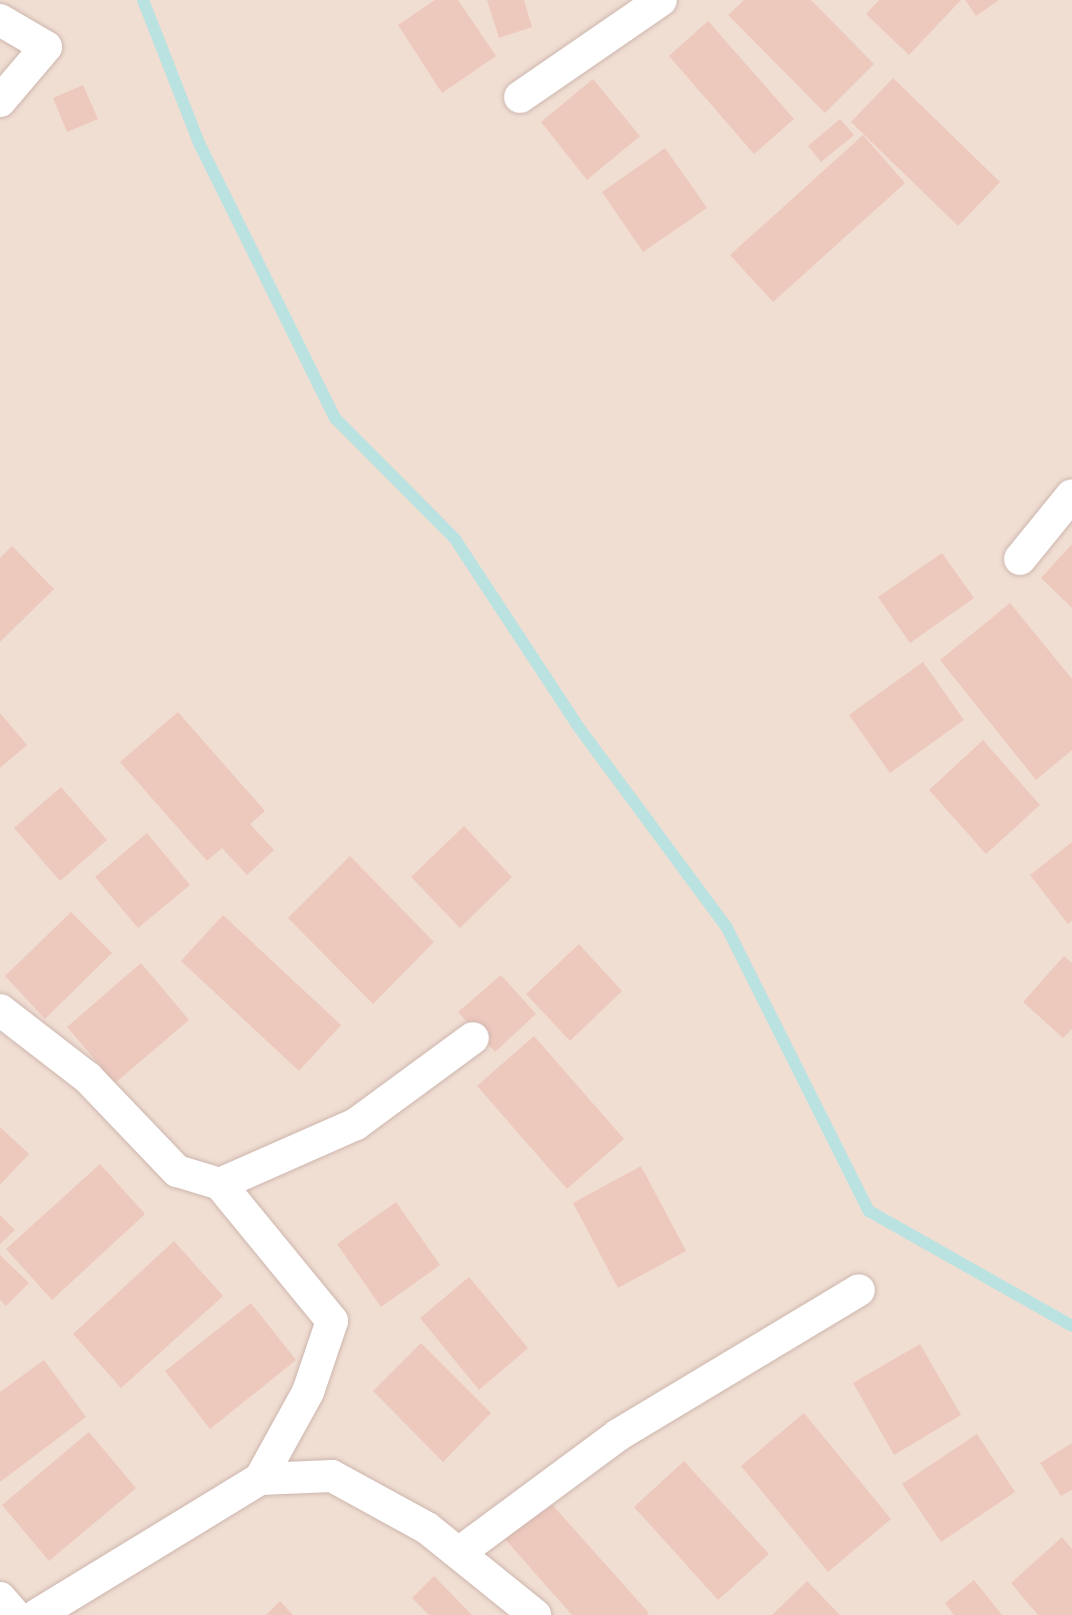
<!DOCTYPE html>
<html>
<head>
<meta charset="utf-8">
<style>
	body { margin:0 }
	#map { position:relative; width:1072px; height:1615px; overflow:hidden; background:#faede4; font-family:"Archivo Narrow",sans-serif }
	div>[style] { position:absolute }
	.residential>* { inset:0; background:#f1ded3 }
	.stream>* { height:12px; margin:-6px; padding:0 6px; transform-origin:6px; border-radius:6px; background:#bae2e0 }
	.building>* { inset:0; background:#edc8bd }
	.roads { filter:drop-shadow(0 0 2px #cdb6ae) drop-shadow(0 0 2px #cdb6ae) }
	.minor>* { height:32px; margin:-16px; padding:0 16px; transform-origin:16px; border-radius:16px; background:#fff }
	span { translate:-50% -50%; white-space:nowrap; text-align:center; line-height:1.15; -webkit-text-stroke:6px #fdf2e9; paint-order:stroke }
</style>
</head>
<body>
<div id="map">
	<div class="residential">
		<div style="clip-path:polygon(0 0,1072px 0,1072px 1615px,0 1615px)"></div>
	</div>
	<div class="stream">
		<div style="left:143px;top:0;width:154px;rotate:68.6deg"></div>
		<div style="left:199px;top:143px;width:307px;rotate:63.7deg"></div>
		<div style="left:335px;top:418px;width:170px;rotate:45.2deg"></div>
		<div style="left:455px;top:539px;width:222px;rotate:56.7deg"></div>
		<div style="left:577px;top:725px;width:252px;rotate:53.5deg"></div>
		<div style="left:727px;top:928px;width:317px;rotate:63.4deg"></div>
		<div style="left:869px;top:1211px;width:233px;rotate:29.5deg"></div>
	</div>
	<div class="building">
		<div style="clip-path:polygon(435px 0,458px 0,496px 56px,442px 93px,398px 25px)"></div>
		<div style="clip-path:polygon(487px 0,524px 0,532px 27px,499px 38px)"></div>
		<div style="clip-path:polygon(744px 0,811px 0,874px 64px,825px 113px,728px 15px)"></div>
		<div style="clip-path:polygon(879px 0,961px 0,909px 55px,866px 14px)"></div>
		<div style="clip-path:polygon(965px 0,999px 0,976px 16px)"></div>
		<div style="clip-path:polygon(708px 21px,794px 119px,754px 154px,669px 56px)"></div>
		<div style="clip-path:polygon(893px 78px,1000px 182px,958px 226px,851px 122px)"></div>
		<div style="clip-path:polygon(593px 79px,640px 136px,587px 180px,541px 122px)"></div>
		<div style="clip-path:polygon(83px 85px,98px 119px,67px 132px,53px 98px)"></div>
		<div style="clip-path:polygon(840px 119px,854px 135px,821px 162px,808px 146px)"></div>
		<div style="clip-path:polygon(863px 135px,905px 183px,773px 302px,730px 255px)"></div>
		<div style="clip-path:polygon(665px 148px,707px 208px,643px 252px,602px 192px)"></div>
		<div style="clip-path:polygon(1072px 544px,1072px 608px,1041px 578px)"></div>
		<div style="clip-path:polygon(12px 546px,54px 589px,0 642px,0 558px)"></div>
		<div style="clip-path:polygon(942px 553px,974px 598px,910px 643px,878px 597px)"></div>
		<div style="clip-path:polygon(1010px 603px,1072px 679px,1072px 750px,1036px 780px,940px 660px)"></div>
		<div style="clip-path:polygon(923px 662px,964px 720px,890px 773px,849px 715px)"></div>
		<div style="clip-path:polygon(178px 712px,265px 811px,250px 824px,274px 850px,247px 875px,222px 848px,207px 861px,120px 762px)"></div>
		<div style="clip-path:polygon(0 713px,27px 745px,0 768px)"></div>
		<div style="clip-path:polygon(983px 740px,1040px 805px,986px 854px,929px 790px)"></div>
		<div style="clip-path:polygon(61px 787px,107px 840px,60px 881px,14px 828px)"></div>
		<div style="clip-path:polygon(464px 826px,512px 877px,460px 928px,411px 877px)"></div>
		<div style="clip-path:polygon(147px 833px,190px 885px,138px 928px,95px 877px)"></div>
		<div style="clip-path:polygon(1072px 842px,1072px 921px,1068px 924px,1030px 875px)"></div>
		<div style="clip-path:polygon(350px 856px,434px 942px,373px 1004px,288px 918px)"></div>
		<div style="clip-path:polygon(71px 912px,112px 953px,45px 1019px,5px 976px)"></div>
		<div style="clip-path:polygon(223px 915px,341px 1025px,299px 1071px,181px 961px)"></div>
		<div style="clip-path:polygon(579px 944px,622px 991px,570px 1041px,526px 994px)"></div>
		<div style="clip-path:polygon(1064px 956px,1072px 963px,1072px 1029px,1063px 1038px,1023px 1002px)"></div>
		<div style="clip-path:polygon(141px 963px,189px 1020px,115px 1083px,67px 1027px)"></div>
		<div style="clip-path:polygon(501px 975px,536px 1014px,495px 1052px,458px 1012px)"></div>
		<div style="clip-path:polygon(534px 1036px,624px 1139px,567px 1189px,477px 1086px)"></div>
		<div style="clip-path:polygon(0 1127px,29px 1154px,0 1185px)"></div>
		<div style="clip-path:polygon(100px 1164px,145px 1214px,52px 1300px,6px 1249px)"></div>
		<div style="clip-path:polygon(641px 1166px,686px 1251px,618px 1288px,573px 1203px)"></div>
		<div style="clip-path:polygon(396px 1202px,440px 1265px,381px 1307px,337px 1244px)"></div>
		<div style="clip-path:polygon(0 1215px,15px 1230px,0 1244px)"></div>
		<div style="clip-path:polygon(174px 1241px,223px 1296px,121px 1388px,73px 1334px)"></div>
		<div style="clip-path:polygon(0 1255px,29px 1283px,6px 1306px,0 1300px)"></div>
		<div style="clip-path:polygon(469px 1277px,528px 1348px,479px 1390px,420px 1318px)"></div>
		<div style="clip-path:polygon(251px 1303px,296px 1360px,210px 1429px,165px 1371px)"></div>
		<div style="clip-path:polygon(421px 1343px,491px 1413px,443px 1462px,373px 1391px)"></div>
		<div style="clip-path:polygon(920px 1344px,961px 1415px,894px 1455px,853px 1383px)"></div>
		<div style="clip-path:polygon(44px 1360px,86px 1417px,0 1482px,0 1392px)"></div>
		<div style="clip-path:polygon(804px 1413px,891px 1519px,828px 1572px,741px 1466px)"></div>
		<div style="clip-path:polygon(89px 1432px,136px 1488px,49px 1561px,2px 1505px)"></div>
		<div style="clip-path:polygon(977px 1434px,1015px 1492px,941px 1542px,902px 1484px)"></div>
		<div style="clip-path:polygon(1072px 1443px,1072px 1490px,1061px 1496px,1040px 1463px)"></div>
		<div style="clip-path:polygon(684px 1461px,769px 1554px,718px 1600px,634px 1507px)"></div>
		<div style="clip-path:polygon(548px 1500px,649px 1613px,647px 1615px,572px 1615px,505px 1539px)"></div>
		<div style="clip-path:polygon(1062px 1537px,1072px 1549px,1072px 1615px,1038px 1615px,1011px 1583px)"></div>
		<div style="clip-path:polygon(434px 1576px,472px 1615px,429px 1615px,412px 1598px)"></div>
		<div style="clip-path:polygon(974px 1580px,1002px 1615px,954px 1615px,945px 1603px)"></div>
		<div style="clip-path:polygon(807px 1581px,840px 1615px,772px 1615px)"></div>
		<div style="clip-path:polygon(280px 1601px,293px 1615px,266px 1615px)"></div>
	</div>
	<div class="roads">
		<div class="minor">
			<div style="left:0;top:20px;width:53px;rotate:30.4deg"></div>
			<div style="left:46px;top:47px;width:71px;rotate:130.4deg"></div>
			<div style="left:520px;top:97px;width:171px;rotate:-34.5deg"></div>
			<div style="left:1020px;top:559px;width:82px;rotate:-50.9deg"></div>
			<div style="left:0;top:1010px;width:111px;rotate:37.7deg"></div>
			<div style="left:88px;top:1078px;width:129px;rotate:46.3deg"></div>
			<div style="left:177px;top:1171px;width:45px;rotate:16.8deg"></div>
			<div style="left:220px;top:1184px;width:149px;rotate:-23.8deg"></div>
			<div style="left:356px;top:1124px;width:145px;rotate:-36.3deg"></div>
			<div style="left:220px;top:1184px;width:177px;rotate:50.7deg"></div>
			<div style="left:332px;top:1321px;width:75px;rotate:108.7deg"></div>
			<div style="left:308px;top:1392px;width:99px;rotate:118.9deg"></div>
			<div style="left:460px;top:1552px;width:197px;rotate:-36.5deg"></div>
			<div style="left:618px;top:1435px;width:281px;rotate:-31deg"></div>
			<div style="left:0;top:1598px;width:23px;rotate:49deg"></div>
			<div style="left:37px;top:1615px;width:261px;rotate:-31.4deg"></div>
			<div style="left:260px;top:1479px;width:72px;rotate:-2.4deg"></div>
			<div style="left:332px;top:1476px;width:108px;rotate:28.7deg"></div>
			<div style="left:427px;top:1528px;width:139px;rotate:38.9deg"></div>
		</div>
	</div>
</div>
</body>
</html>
